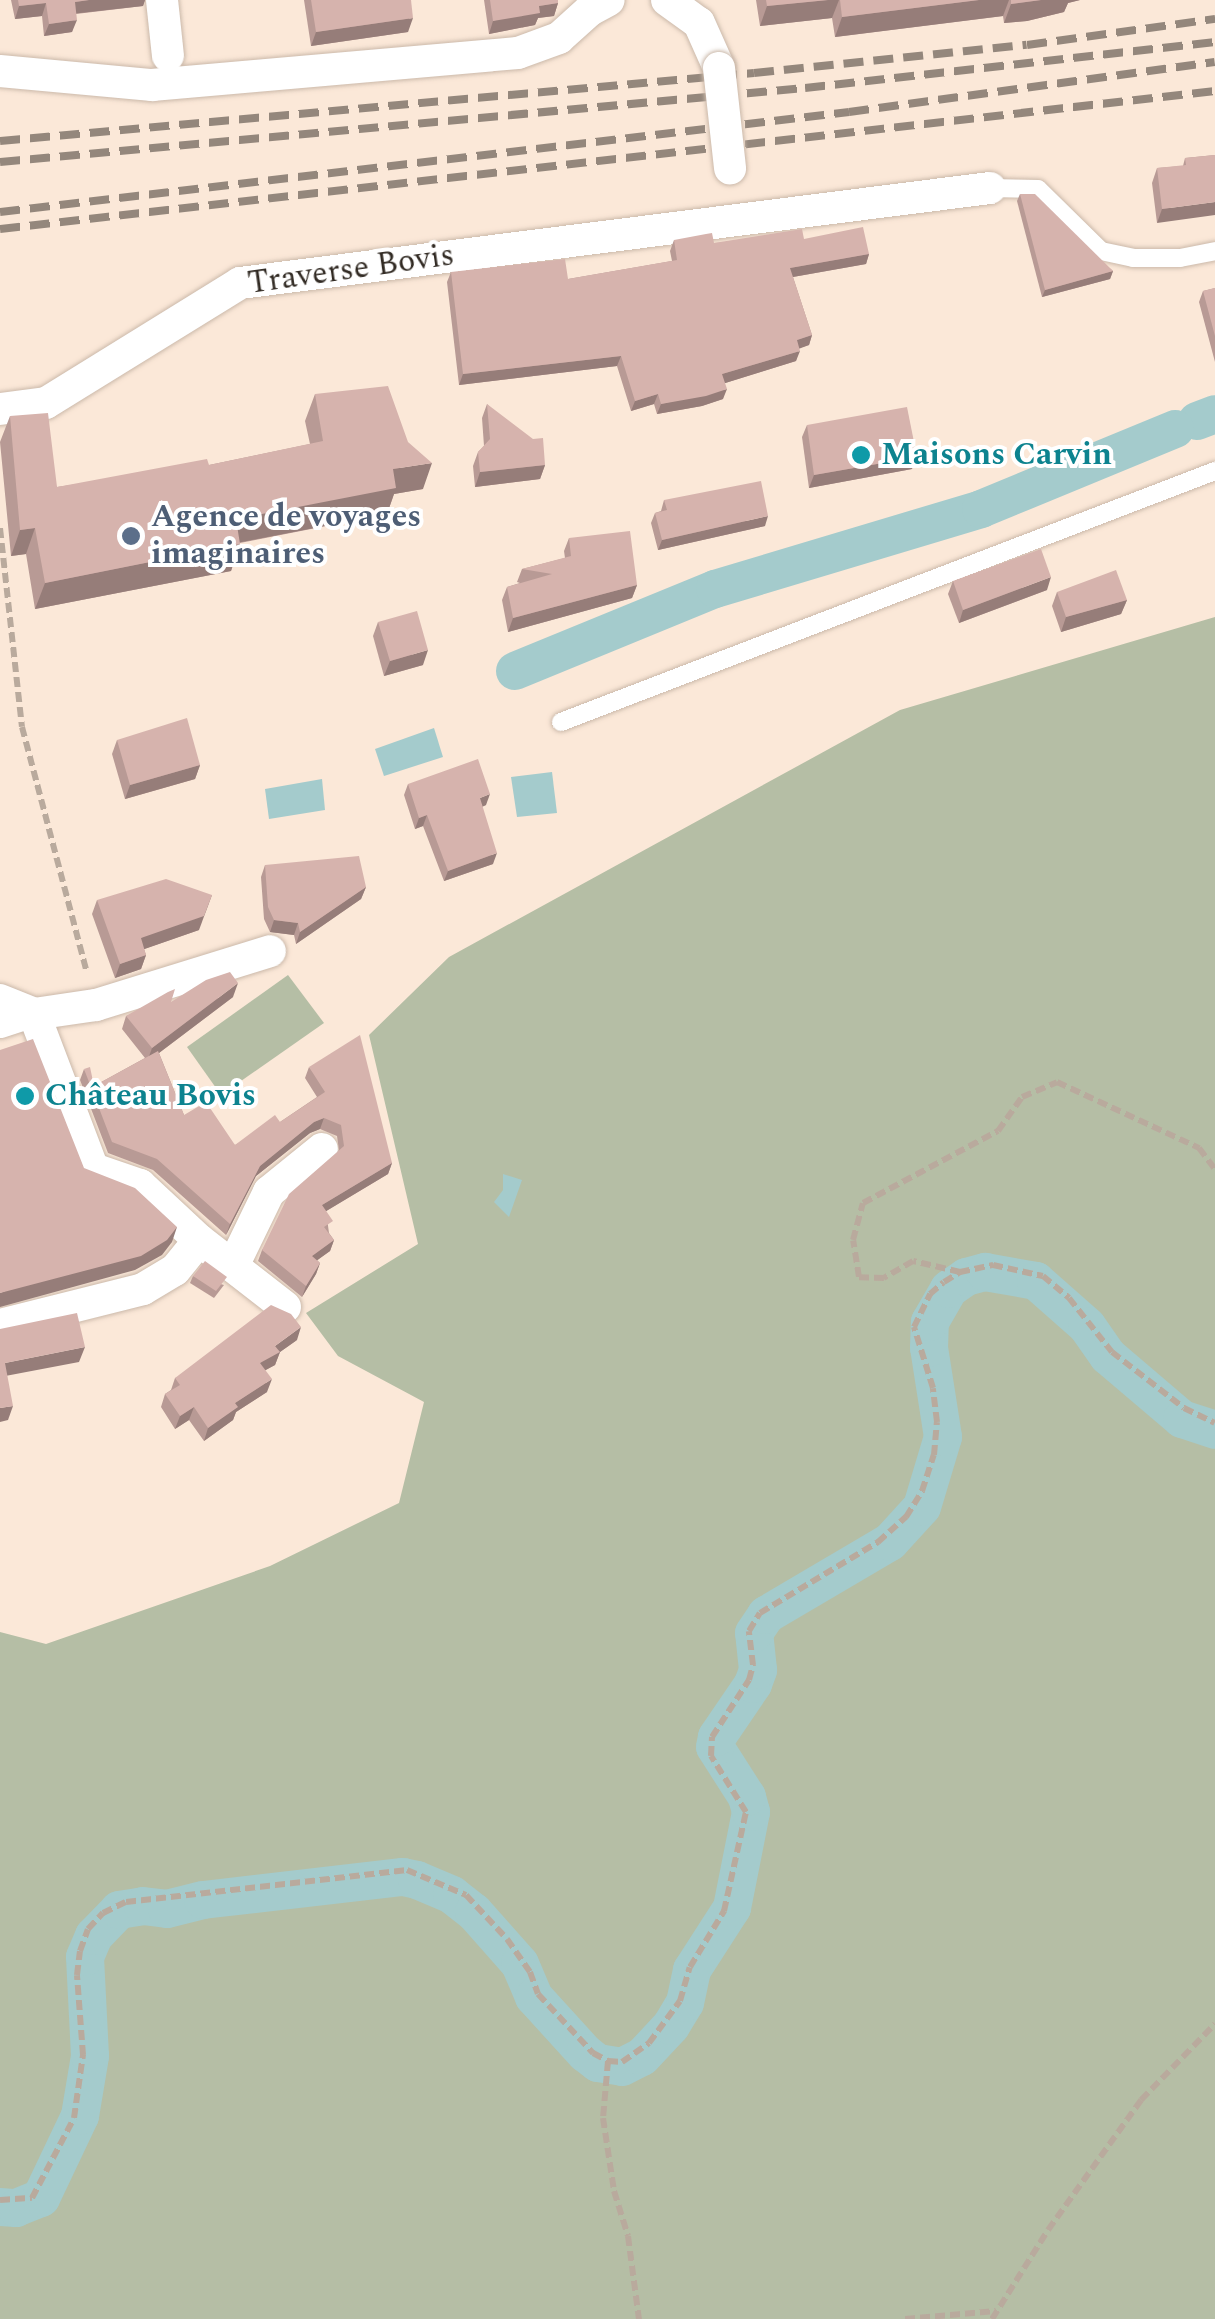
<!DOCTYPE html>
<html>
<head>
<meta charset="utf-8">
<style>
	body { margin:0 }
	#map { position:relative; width:1215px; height:2319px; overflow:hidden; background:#fbe8d8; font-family:Spectral,serif }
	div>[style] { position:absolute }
	.green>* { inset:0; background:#b5bea5 }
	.water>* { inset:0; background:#a4cbcc }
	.canal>* { height:38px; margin:-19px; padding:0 19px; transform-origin:19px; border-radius:19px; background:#a4cbcc }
	.path>* { height:6px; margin-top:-3px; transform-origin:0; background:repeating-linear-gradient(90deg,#b9aa9d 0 10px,transparent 0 15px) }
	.roads { filter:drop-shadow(0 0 2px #cbb9aa) drop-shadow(0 0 2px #cbb9aa) }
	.service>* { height:18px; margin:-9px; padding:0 9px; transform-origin:9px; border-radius:9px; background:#fff }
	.pedestrian>* { height:25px; margin:-12.5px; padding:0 12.5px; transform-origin:12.5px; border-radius:12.5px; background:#fff }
	.minor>* { height:32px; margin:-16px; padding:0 16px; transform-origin:16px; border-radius:16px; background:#fff }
	.rail>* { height:8px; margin-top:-4px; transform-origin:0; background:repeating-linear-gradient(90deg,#94877c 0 20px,transparent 0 30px) }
	.bridges { filter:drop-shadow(0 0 2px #cbb9aa) drop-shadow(0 0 2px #cbb9aa) }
	.minor-bridge>* { height:32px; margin:-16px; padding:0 16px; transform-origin:16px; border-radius:16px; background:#fff }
	.wall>* { inset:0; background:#b89a95 }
	.shaded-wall>* { inset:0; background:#967d79 }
	.building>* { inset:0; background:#d6b3ad }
	.dots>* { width:28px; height:28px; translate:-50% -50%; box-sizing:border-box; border:5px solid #fff; border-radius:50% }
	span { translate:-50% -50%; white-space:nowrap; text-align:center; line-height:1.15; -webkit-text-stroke:8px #fff; paint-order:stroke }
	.street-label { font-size:32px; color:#312a23 }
	.culture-label { font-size:32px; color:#0d838f; font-weight:700 }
	.left { translate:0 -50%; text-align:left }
	.service-label { font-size:32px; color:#4e5e75; font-weight:700 }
</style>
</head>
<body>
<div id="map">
	<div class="green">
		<div style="clip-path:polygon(1215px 617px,1215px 2319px,0 2319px,0 1632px,46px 1644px,270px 1566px,399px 1503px,424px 1402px,338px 1356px,306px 1313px,418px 1244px,369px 1035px,449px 957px,900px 710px)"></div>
		<div style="clip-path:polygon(288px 975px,324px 1023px,221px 1095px,187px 1047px)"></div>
	</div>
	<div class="water">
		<div style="clip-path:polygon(434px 728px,443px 757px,384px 776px,375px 749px)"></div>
		<div style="clip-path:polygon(552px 772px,557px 813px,517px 817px,511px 777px)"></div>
		<div style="clip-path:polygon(322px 779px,325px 810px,269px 819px,265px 789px)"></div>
		<div style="clip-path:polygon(503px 1174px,522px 1180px,509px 1217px,494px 1202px,503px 1190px)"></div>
	</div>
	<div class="canal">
		<div style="left:1197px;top:421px;width:19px;rotate:-21deg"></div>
		<div style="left:515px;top:671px;width:216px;rotate:-22.3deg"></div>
		<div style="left:715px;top:589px;width:278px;rotate:-16.7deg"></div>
		<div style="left:981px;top:509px;width:210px;rotate:-22.4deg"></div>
		<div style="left:0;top:2207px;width:16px;rotate:4deg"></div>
		<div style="left:16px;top:2208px;width:27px;rotate:-22deg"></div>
		<div style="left:41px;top:2198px;width:91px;rotate:-64.6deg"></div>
		<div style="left:80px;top:2116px;width:61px;rotate:-80.5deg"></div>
		<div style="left:90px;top:2056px;width:99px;rotate:-92.9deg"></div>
		<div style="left:85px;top:1957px;width:23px;rotate:-67deg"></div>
		<div style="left:94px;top:1936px;width:36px;rotate:-46deg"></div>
		<div style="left:119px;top:1910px;width:24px;rotate:-9deg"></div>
		<div style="left:143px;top:1906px;width:24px;rotate:7deg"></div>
		<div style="left:167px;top:1909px;width:37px;rotate:-14deg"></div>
		<div style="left:203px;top:1900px;width:201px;rotate:-6.6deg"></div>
		<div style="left:403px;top:1877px;width:14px;rotate:12deg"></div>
		<div style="left:417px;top:1880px;width:38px;rotate:23deg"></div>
		<div style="left:452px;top:1895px;width:28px;rotate:38deg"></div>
		<div style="left:474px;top:1912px;width:69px;rotate:48.5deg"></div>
		<div style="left:520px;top:1964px;width:36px;rotate:67deg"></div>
		<div style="left:534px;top:1997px;width:76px;rotate:47.7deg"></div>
		<div style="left:585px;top:2053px;width:16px;rotate:38deg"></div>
		<div style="left:598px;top:2063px;width:24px;rotate:9deg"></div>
		<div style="left:622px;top:2067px;width:22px;rotate:-27deg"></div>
		<div style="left:642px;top:2057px;width:42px;rotate:-46.9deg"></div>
		<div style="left:671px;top:2026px;width:27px;rotate:-59deg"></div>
		<div style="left:685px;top:2003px;width:34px;rotate:-78deg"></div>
		<div style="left:692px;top:1970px;width:74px;rotate:-57.2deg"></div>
		<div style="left:732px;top:1908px;width:98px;rotate:-78.8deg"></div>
		<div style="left:751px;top:1812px;width:16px;rotate:-105deg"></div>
		<div style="left:747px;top:1797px;width:59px;rotate:-122.6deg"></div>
		<div style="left:715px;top:1747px;width:10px;rotate:-79deg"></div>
		<div style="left:717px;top:1737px;width:64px;rotate:-55.8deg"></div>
		<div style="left:753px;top:1684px;width:15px;rotate:-70deg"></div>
		<div style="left:758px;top:1670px;width:37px;rotate:-96deg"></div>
		<div style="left:754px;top:1633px;width:22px;rotate:-56deg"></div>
		<div style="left:766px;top:1615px;width:144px;rotate:-30.5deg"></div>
		<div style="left:890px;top:1542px;width:47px;rotate:-47.6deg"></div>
		<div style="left:922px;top:1507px;width:73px;rotate:-73.3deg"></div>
		<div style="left:943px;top:1437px;width:90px;rotate:-98.9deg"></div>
		<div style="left:929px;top:1348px;width:26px;rotate:-88deg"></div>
		<div style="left:930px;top:1322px;width:38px;rotate:-60deg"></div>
		<div style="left:949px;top:1289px;width:21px;rotate:-35deg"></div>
		<div style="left:966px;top:1277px;width:20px;rotate:-15deg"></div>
		<div style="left:985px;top:1272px;width:52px;rotate:10deg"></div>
		<div style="left:1036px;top:1281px;width:68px;rotate:41.4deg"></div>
		<div style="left:1087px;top:1326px;width:37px;rotate:55deg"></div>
		<div style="left:1108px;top:1356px;width:97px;rotate:40.4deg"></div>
		<div style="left:1182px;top:1419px;width:35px;rotate:18deg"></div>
	</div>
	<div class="path">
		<div style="left:0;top:528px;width:200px;rotate:83.7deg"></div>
		<div style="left:22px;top:727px;width:254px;rotate:75.2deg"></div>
		<div style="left:960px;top:1272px;width:48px;rotate:-166.8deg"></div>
		<div style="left:913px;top:1261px;width:34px;rotate:150deg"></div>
		<div style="left:884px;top:1278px;width:25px;rotate:-178deg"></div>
		<div style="left:859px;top:1277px;width:37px;rotate:-99deg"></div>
		<div style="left:853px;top:1240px;width:38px;rotate:-75deg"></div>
		<div style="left:863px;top:1203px;width:153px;rotate:-28.1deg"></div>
		<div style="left:998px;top:1131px;width:42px;rotate:-54.8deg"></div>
		<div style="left:1022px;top:1097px;width:38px;rotate:-23deg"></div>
		<div style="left:1057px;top:1082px;width:157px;rotate:24.9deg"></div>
		<div style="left:1199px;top:1148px;width:26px;rotate:53deg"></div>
		<div style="left:608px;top:2061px;width:57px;rotate:95deg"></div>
		<div style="left:603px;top:2118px;width:74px;rotate:81.4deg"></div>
		<div style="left:614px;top:2191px;width:47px;rotate:72.7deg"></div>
		<div style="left:628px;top:2236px;width:84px;rotate:82.5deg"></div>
		<div style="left:0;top:2200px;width:32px;rotate:-4deg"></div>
		<div style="left:32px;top:2198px;width:90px;rotate:-62.3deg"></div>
		<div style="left:74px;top:2118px;width:64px;rotate:-81.9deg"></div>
		<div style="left:83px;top:2055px;width:80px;rotate:-94.3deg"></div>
		<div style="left:77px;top:1975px;width:24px;rotate:-83deg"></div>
		<div style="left:80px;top:1951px;width:23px;rotate:-70deg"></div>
		<div style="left:88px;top:1929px;width:22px;rotate:-47deg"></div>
		<div style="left:103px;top:1913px;width:25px;rotate:-26deg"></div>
		<div style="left:126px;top:1902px;width:283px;rotate:-6.5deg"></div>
		<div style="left:407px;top:1870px;width:64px;rotate:23deg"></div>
		<div style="left:466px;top:1895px;width:60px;rotate:47deg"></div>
		<div style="left:507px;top:1939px;width:40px;rotate:55.1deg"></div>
		<div style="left:530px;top:1972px;width:23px;rotate:70deg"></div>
		<div style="left:538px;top:1994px;width:81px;rotate:47deg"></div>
		<div style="left:593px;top:2053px;width:17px;rotate:28deg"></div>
		<div style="left:608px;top:2061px;width:14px;rotate:4deg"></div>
		<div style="left:622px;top:2062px;width:33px;rotate:-35deg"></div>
		<div style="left:649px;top:2043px;width:52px;rotate:-53.6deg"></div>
		<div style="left:680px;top:2001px;width:35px;rotate:-74deg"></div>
		<div style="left:690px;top:1967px;width:66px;rotate:-58.7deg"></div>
		<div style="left:724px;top:1911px;width:101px;rotate:-77.5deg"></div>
		<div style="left:746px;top:1812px;width:66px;rotate:-122deg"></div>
		<div style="left:711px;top:1756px;width:19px;rotate:-87deg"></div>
		<div style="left:712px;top:1737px;width:68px;rotate:-57deg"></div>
		<div style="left:749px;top:1680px;width:16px;rotate:-75deg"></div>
		<div style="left:753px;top:1665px;width:34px;rotate:-97deg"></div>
		<div style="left:749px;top:1631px;width:21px;rotate:-59deg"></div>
		<div style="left:760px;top:1613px;width:138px;rotate:-31deg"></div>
		<div style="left:878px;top:1542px;width:38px;rotate:-42deg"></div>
		<div style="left:906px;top:1517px;width:31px;rotate:-58deg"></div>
		<div style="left:922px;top:1491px;width:38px;rotate:-72deg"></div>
		<div style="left:934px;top:1455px;width:33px;rotate:-85deg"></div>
		<div style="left:937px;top:1422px;width:34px;rotate:-97deg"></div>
		<div style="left:933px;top:1388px;width:64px;rotate:-107.3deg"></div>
		<div style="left:914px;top:1327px;width:37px;rotate:-64deg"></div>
		<div style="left:930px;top:1294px;width:18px;rotate:-41deg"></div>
		<div style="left:944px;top:1282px;width:19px;rotate:-32deg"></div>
		<div style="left:960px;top:1272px;width:34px;rotate:-12deg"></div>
		<div style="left:993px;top:1265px;width:51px;rotate:12.4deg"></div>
		<div style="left:1043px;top:1276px;width:34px;rotate:40deg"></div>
		<div style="left:1069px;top:1298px;width:69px;rotate:51.5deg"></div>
		<div style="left:1112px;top:1352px;width:91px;rotate:37.9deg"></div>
		<div style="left:1184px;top:1408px;width:34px;rotate:26deg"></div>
		<div style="left:905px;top:2319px;width:91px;rotate:-5deg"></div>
		<div style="left:992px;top:2319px;width:105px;rotate:-57.8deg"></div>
		<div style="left:1048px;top:2230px;width:160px;rotate:-54.4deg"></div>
		<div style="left:1141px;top:2100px;width:106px;rotate:-45.8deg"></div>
	</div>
	<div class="roads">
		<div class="service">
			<div style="left:990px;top:188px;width:48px;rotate:1.2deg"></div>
			<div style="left:1038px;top:189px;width:88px;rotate:44.5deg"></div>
			<div style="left:1101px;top:251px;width:33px;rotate:12deg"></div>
			<div style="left:1133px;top:258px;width:47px"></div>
			<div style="left:1180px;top:258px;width:36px;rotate:-11deg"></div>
			<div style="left:561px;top:722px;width:701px;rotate:-21deg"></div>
		</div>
		<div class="pedestrian">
			<div style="left:0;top:1025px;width:36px;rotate:-18deg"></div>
		</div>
		<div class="minor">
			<div style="left:162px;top:0;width:56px;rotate:83.9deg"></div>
			<div style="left:667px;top:0;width:39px;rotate:36deg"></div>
			<div style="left:699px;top:23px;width:49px;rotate:66deg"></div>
			<div style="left:0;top:71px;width:153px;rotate:5.3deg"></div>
			<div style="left:152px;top:85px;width:367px;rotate:-5deg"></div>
			<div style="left:518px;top:53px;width:44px;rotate:-20.1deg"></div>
			<div style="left:559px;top:38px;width:42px;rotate:-42.1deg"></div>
			<div style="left:590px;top:10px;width:21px;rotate:-28deg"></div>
			<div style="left:0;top:409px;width:46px;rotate:-7.4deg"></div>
			<div style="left:46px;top:403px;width:228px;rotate:-31.7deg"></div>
			<div style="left:240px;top:283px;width:756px;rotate:-7.22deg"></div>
			<div style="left:0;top:1000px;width:37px;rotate:22deg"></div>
			<div style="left:34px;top:1014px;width:166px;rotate:69.2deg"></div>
			<div style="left:93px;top:1169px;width:50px;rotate:18.8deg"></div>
			<div style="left:140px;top:1185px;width:81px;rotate:43deg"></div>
			<div style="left:199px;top:1240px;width:109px;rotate:37.9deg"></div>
			<div style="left:34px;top:1014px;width:63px;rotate:-8.3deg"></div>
			<div style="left:96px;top:1005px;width:182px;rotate:-17.2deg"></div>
			<div style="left:233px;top:1266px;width:82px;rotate:-64.1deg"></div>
			<div style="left:269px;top:1192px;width:68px;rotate:-39.1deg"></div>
			<div style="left:0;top:1325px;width:147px;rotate:-14.1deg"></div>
			<div style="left:143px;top:1289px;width:37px;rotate:-31deg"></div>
			<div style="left:175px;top:1270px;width:38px;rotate:-51deg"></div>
		</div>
	</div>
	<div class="rail">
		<div style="left:0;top:141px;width:757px;rotate:-5.15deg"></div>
		<div style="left:754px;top:73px;width:274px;rotate:-5.9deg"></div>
		<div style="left:1027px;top:45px;width:190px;rotate:-7.9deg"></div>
		<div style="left:0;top:162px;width:808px;rotate:-5.25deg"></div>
		<div style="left:805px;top:88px;width:413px;rotate:-6.4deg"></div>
		<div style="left:0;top:212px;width:855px;rotate:-6.72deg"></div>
		<div style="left:849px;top:112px;width:369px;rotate:-7.8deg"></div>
		<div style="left:0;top:229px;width:1223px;rotate:-6.48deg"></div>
	</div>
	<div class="bridges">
		<div class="minor-bridge">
			<div style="left:719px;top:68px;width:101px;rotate:83.7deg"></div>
		</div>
	</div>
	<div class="wall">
		<div style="clip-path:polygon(11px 0,145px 0,143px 6px,76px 14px,72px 32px,44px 36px,42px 16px,15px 19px)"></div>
		<div style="clip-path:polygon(304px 0,411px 0,408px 32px,311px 46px)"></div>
		<div style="clip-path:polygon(484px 0,558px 0,558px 3px,554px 16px,538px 18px,535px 25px,489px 34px)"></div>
		<div style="clip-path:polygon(756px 0,1080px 0,1068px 3px,1064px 12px,1027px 21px,1004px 23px,1003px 16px,835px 37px,832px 18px,760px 26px)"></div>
		<div style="clip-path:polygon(1215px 155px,1157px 223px,1152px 183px,1157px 168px,1183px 166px,1185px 158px)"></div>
		<div style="clip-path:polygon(1020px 194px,1113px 271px,1110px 279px,1042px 297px,1017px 201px)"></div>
		<div style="clip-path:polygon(804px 239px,869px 254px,866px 264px,793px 277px,812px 335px,809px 345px,799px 348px,796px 361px,725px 383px,723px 399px,702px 406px,657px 414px,654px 404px,631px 411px,617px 366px,459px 385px,447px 282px,451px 272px,568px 279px,672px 261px,670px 251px,674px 240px,714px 243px)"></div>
		<div style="clip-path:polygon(1215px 288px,1215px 362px,1199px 302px,1203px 291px)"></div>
		<div style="clip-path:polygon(315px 394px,423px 489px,394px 494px,387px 514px,240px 543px,231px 571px,35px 609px,26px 554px,11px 556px,0 442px,10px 416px,57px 487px,209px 465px,310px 444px,305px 421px)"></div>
		<div style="clip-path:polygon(487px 404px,545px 465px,540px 479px,475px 487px,473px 466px,478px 452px,484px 446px,482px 418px)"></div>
		<div style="clip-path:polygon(807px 425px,912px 469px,809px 488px,802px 437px)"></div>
		<div style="clip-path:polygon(664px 500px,765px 526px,658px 550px,651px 523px,655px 513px,661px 511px)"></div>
		<div style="clip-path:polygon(569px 538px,637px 585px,632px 598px,508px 632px,502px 600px,507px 587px,520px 583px,517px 582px,522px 569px,565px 558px,564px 551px)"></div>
		<div style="clip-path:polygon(953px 581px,1047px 590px,959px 623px,948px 594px)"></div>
		<div style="clip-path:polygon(1057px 592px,1127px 600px,1121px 614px,1061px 632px,1052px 606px)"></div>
		<div style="clip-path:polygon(378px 622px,423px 665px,384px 676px,373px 636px)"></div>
		<div style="clip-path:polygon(117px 740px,200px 765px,195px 779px,125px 799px,112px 754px)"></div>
		<div style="clip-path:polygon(408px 784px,486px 805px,482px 807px,493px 864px,444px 881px,423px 826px,415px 829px,404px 795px)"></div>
		<div style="clip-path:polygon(265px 865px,366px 887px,361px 899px,296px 944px,294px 935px,270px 932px,264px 919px,261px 877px)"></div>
		<div style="clip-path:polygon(97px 900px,199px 930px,144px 949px,146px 955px,141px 969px,115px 978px,92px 914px)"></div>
		<div style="clip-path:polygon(233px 997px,159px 1053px,184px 1115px,235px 1145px,280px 1122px,317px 1097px,305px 1078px,309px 1067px,392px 1163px,388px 1174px,326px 1211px,329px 1233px,334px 1240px,330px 1251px,317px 1260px,320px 1263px,316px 1274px,302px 1297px,258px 1261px,262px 1250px,339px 1150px,337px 1136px,320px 1129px,310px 1133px,256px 1176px,226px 1235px,153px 1170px,108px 1153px,80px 1080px,84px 1069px,94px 1086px,145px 1058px,122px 1029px,126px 1016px,171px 1002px)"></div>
		<div style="clip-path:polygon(193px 1276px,224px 1285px,214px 1298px,190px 1283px)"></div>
		<div style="clip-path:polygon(297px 1340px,280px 1352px,275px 1365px,265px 1370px,267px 1392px,236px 1412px,233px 1420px,204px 1441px,189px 1420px,175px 1429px,161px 1407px,165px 1394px,171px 1390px,175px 1378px)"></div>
	</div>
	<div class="shaded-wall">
		<div style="clip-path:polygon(89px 0,145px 0,143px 6px,71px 14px,75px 2px)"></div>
		<div style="clip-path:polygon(828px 0,839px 0,832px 18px,760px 26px,767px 6px)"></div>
		<div style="clip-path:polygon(979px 0,1009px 0,1003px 16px,835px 37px,842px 17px)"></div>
		<div style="clip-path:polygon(1041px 0,1080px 0,1068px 3px,1064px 12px,1027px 21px,1004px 23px,1011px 4px)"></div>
		<div style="clip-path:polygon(46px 3px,42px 16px,15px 19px,19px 6px)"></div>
		<div style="clip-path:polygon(558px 3px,554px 16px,538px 18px,535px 25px,489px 34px,493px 21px,539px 6px)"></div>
		<div style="clip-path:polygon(413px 18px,408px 32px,311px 46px,316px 32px)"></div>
		<div style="clip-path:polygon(77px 20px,72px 32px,44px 36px,49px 24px)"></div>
		<div style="clip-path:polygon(1215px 202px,1215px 215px,1157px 223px,1162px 209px)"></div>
		<div style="clip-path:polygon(869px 254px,866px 264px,787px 278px,790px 268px)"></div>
		<div style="clip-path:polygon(1113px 271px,1110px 279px,1042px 297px,1045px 290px)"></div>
		<div style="clip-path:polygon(812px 335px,809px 345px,793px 351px,797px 340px)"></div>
		<div style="clip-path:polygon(800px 351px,796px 361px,719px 385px,722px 374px)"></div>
		<div style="clip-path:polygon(621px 356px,617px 366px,459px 385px,463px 374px)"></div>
		<div style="clip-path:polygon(727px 389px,723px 399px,702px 406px,657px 414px,661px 404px)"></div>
		<div style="clip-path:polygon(658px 394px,654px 404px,631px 411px,635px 401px)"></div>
		<div style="clip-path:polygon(917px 457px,912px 469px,809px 488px,814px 475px)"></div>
		<div style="clip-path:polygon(432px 463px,423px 489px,394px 494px,387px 514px,226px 545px,236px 519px,393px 469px)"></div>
		<div style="clip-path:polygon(545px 465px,540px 479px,475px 487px,480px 472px)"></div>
		<div style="clip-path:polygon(768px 516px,765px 526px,658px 550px,662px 540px)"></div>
		<div style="clip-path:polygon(35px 528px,26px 554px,11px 556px,20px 530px)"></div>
		<div style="clip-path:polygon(240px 544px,231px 571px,35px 609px,45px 583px)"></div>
		<div style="clip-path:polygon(1051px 577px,1047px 590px,959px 623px,963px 610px)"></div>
		<div style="clip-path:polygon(637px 585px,632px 598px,508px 632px,513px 618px)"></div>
		<div style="clip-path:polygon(1127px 600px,1121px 614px,1061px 632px,1066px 617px)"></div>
		<div style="clip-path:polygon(428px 650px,423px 665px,384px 676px,390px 661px)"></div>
		<div style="clip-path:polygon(200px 765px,195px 779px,125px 799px,130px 785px)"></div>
		<div style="clip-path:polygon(490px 794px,486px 805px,476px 809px,480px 798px)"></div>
		<div style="clip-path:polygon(427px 815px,423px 826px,415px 829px,419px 818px)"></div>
		<div style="clip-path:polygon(497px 853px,493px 864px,444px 881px,448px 871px)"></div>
		<div style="clip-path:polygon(366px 887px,361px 899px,296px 944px,300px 932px)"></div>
		<div style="clip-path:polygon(212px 895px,199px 930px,136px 952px,141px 938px)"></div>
		<div style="clip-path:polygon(274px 920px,298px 923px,294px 935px,270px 932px)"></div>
		<div style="clip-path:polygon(146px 955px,141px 969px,115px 978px,120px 964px)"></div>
		<div style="clip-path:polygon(238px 983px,233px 997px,147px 1062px,152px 1048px)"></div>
		<div style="clip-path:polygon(324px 1118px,320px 1129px,310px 1133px,256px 1176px,226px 1235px,230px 1224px,260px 1166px,314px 1122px)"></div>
		<div style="clip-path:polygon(392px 1163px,388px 1174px,318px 1216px,322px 1205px)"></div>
		<div style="clip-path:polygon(177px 1227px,172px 1242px,162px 1255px,135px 1270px,0 1307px,0 1293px)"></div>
		<div style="clip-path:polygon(334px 1240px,330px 1251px,308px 1267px,312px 1256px)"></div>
		<div style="clip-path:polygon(320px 1263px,316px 1274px,302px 1297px,306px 1286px)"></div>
		<div style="clip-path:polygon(301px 1327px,297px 1340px,280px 1352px,275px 1365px,255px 1376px,260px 1363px,275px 1346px)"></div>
		<div style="clip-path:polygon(85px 1347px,79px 1362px,0 1377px,5px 1363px)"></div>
		<div style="clip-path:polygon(272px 1379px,267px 1392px,236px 1412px,233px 1420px,204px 1441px,208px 1428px,235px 1403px)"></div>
		<div style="clip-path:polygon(13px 1406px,8px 1420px,0 1422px,0 1408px)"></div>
		<div style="clip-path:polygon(194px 1407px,189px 1420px,175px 1429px,180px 1416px)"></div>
	</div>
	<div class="building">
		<div style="clip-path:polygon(18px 0,89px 0,75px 2px,77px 20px,49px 24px,46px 3px,19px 6px)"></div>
		<div style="clip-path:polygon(311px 0,411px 0,413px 18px,316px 32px)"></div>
		<div style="clip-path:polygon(490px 0,558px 0,558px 3px,539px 6px,540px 13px,493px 21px)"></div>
		<div style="clip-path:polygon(766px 0,828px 0,767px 6px)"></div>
		<div style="clip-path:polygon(840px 0,979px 0,842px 17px)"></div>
		<div style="clip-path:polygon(1011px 0,1041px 0,1011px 4px)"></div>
		<div style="clip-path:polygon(1215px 155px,1215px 202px,1162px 209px,1157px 168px,1186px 165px,1185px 158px)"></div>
		<div style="clip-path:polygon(1020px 194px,1035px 194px,1113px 271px,1045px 290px)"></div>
		<div style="clip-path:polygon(863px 227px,869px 254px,790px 268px,812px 335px,797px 340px,800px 351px,722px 374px,727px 389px,706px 396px,661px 404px,658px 394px,635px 401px,621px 356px,463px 374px,451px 272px,565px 259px,568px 279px,677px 260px,674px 240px,706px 234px,712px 233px,714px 243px,802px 229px,804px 239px)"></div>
		<div style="clip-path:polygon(1215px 288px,1215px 336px,1203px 291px)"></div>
		<div style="clip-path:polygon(388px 386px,408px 442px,432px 463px,393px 469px,396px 488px,236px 519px,240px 544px,45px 583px,35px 528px,20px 530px,10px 416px,48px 413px,57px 487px,207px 459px,209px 465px,323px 441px,315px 394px)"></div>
		<div style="clip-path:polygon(487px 404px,533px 439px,543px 438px,545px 465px,480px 472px,478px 452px,490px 439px)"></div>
		<div style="clip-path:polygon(907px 407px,917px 457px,814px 475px,807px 425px)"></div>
		<div style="clip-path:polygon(761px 481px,768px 516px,662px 540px,655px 513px,667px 510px,664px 500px)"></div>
		<div style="clip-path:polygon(630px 531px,637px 585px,513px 618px,507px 587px,552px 574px,522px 569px,571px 556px,569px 538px)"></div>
		<div style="clip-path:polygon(1041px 549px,1051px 577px,963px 610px,953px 581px)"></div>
		<div style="clip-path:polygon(1116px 570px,1127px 600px,1066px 617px,1057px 592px)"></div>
		<div style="clip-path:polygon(417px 611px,428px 650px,390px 661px,378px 622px)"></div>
		<div style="clip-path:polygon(187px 718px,200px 765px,130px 785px,117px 740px)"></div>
		<div style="clip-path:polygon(478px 759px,490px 794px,480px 798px,497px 853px,448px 871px,427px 815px,419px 818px,408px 784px)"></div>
		<div style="clip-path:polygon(359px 856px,366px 887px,300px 932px,298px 923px,274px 920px,268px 907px,265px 865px)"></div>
		<div style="clip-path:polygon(166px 879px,212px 895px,204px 916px,141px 938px,146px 955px,120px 964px,97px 900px)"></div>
		<div style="clip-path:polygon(230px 972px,238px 983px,152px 1048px,126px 1016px,168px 992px,175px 989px,171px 1002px,206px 980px)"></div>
		<div style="clip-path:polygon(360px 1035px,392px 1163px,322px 1205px,333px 1221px,324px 1227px,334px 1240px,312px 1256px,320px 1263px,306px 1286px,262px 1250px,289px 1194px,344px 1146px,341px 1125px,324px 1118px,314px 1122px,260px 1166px,230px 1224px,157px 1159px,112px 1142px,84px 1069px,90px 1067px,94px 1086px,158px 1051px,184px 1115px,206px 1102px,235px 1145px,275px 1115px,280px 1122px,325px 1092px,309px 1067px)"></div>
		<div style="clip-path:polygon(33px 1039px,84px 1168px,135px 1188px,177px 1227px,167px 1240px,141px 1256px,0 1293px,0 1050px)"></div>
		<div style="clip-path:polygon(205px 1261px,227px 1277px,216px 1291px,193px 1276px)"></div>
		<div style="clip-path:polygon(271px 1305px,291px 1314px,301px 1327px,275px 1346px,280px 1352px,260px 1363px,272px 1379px,235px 1403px,238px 1407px,208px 1428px,194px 1407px,180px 1416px,165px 1394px,180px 1385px,175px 1378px)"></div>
		<div style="clip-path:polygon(77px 1313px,85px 1347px,5px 1363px,13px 1406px,0 1408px,0 1329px)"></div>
	</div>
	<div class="dots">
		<div style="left:861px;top:455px;background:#0f9aa8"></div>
		<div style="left:131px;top:536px;background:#5c6f8a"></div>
		<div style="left:25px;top:1096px;background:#0f9aa8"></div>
	</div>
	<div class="street-label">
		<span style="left:351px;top:270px;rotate:-8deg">Traverse Bovis</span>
	</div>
	<div class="culture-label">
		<span class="left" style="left:881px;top:455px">Maisons Carvin</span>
		<span class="left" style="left:45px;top:1096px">Château Bovis</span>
	</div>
	<div class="service-label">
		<span class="left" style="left:151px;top:536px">Agence de voyages<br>imaginaires</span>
	</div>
</div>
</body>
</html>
